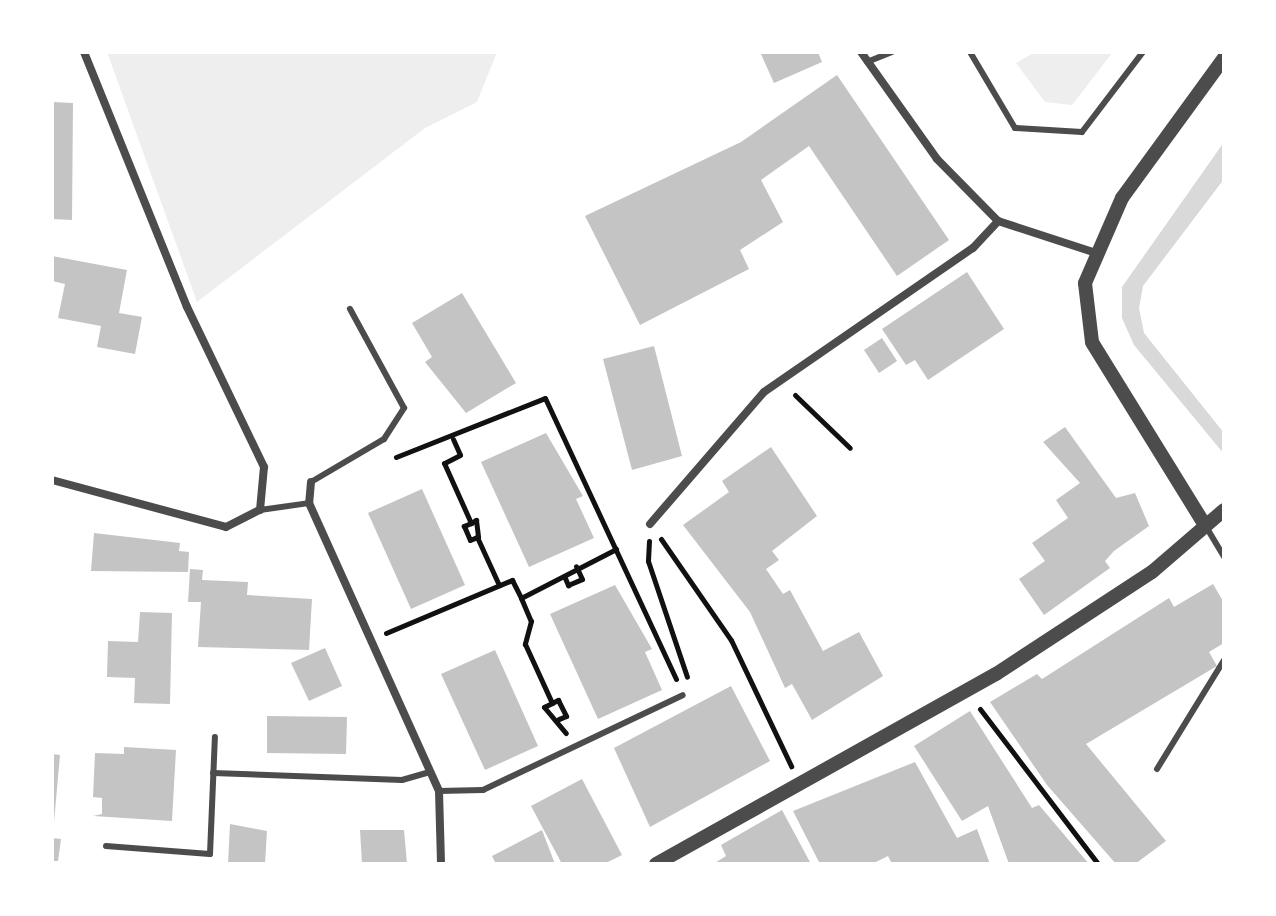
<!DOCTYPE html>
<html>
<head>
<meta charset="utf-8">
<style>
	body { margin:0 }
	#map { position:relative; width:1276px; height:916px; overflow:hidden; background:#fff; font-family:Poppins,sans-serif }
	div>[style] { position:absolute }
	.green>* { inset:0; background:#eee }
	.water>* { inset:0; background:#d9d9d9 }
	.building>* { inset:0; background:#c4c4c4 }
	.path>* { height:5px; margin:-2.5px; padding:0 2.5px; transform-origin:2.5px; border-radius:2.5px; background:#111 }
	.service>* { height:6px; margin:-3px; padding:0 3px; transform-origin:3px; border-radius:3px; background:#4c4c4c }
	.minor>* { height:8px; margin:-4px; padding:0 4px; transform-origin:4px; border-radius:4px; background:#4c4c4c }
	.tertiary>* { height:14px; margin:-7px; padding:0 7px; transform-origin:7px; border-radius:7px; background:#4c4c4c }
	span { translate:-50% -50%; white-space:nowrap; text-align:center; line-height:1.15; -webkit-text-stroke:7px #fff; paint-order:stroke }
	.frame { position:absolute; inset:0; border:54px solid #fff; pointer-events:none }
</style>
</head>
<body>
<div id="map">
	<div class="green">
		<div style="clip-path:polygon(107px 52px,497px 52px,477px 102px,425px 128px,197px 302px)"></div>
		<div style="clip-path:polygon(1035px 52px,1113px 52px,1072px 105px,1045px 102px,1016px 63px)"></div>
	</div>
	<div class="water">
		<div style="clip-path:polygon(1224px 142px,1224px 179px,1143px 286px,1139px 308px,1144px 333px,1224px 433px,1224px 454px,1134px 345px,1122px 318px,1122px 287px)"></div>
	</div>
	<div class="building">
		<div style="clip-path:polygon(760px 52px,818px 52px,822px 62px,774px 83px)"></div>
		<div style="clip-path:polygon(837px 75px,949px 240px,897px 276px,809px 146px,761px 180px,783px 222px,740px 250px,749px 269px,640px 325px,585px 216px,741px 142px)"></div>
		<div style="clip-path:polygon(52px 102px,73px 103px,72px 220px,52px 219px)"></div>
		<div style="clip-path:polygon(52px 256px,127px 270px,119px 313px,142px 317px,135px 354px,97px 347px,101px 326px,58px 318px,65px 284px,52px 281px)"></div>
		<div style="clip-path:polygon(967px 272px,1004px 329px,928px 380px,915px 360px,906px 365px,882px 329px)"></div>
		<div style="clip-path:polygon(462px 293px,516px 383px,466px 413px,425px 362px,432px 357px,412px 323px)"></div>
		<div style="clip-path:polygon(882px 338px,897px 361px,879px 373px,864px 350px)"></div>
		<div style="clip-path:polygon(654px 346px,682px 456px,632px 470px,603px 359px)"></div>
		<div style="clip-path:polygon(1065px 427px,1116px 498px,1135px 493px,1149px 526px,1114px 551px,1105px 561px,1110px 568px,1044px 615px,1019px 579px,1045px 561px,1032px 543px,1068px 518px,1056px 500px,1080px 483px,1043px 442px)"></div>
		<div style="clip-path:polygon(546px 433px,583px 496px,576px 499px,594px 538px,529px 567px,481px 462px)"></div>
		<div style="clip-path:polygon(771px 447px,817px 516px,772px 551px,779px 560px,766px 569px,783px 594px,790px 590px,823px 651px,859px 632px,883px 676px,812px 720px,792px 684px,785px 688px,750px 612px,683px 525px,729px 492px,722px 481px)"></div>
		<div style="clip-path:polygon(422px 489px,465px 585px,411px 609px,368px 513px)"></div>
		<div style="clip-path:polygon(94px 533px,180px 543px,179px 551px,189px 552px,188px 572px,91px 571px)"></div>
		<div style="clip-path:polygon(190px 569px,203px 570px,202px 580px,248px 582px,247px 595px,312px 599px,309px 650px,198px 647px,201px 602px,188px 602px)"></div>
		<div style="clip-path:polygon(1213px 584px,1224px 603px,1224px 643px,1209px 652px,1217px 666px,1086px 744px,1166px 841px,1135px 864px,1116px 864px,1047px 785px,990px 702px,1037px 674px,1042px 679px,1169px 598px,1174px 607px)"></div>
		<div style="clip-path:polygon(615px 585px,652px 649px,645px 652px,662px 690px,598px 719px,550px 614px)"></div>
		<div style="clip-path:polygon(140px 612px,172px 613px,170px 704px,134px 703px,135px 678px,107px 677px,108px 641px,138px 642px)"></div>
		<div style="clip-path:polygon(325px 648px,342px 686px,309px 701px,291px 663px)"></div>
		<div style="clip-path:polygon(495px 650px,538px 746px,485px 770px,441px 674px)"></div>
		<div style="clip-path:polygon(731px 686px,770px 761px,650px 827px,614px 748px)"></div>
		<div style="clip-path:polygon(970px 711px,1032px 808px,1039px 805px,1089px 864px,1009px 864px,988px 806px,962px 821px,914px 746px)"></div>
		<div style="clip-path:polygon(267px 716px,347px 717px,346px 754px,267px 753px)"></div>
		<div style="clip-path:polygon(124px 747px,176px 750px,172px 821px,93px 816px,102px 814px,102px 798px,93px 797px,95px 753px,124px 754px)"></div>
		<div style="clip-path:polygon(52px 754px,60px 755px,54px 822px,52px 822px)"></div>
		<div style="clip-path:polygon(915px 762px,957px 838px,977px 829px,990px 864px,892px 864px,888px 856px,872px 864px,820px 864px,793px 811px)"></div>
		<div style="clip-path:polygon(582px 779px,622px 855px,604px 864px,562px 864px,531px 806px)"></div>
		<div style="clip-path:polygon(782px 810px,811px 864px,713px 864px,726px 856px,721px 845px)"></div>
		<div style="clip-path:polygon(230px 824px,267px 831px,265px 864px,228px 864px)"></div>
		<div style="clip-path:polygon(360px 830px,404px 830px,407px 864px,362px 864px)"></div>
		<div style="clip-path:polygon(542px 830px,555px 864px,496px 864px,492px 856px)"></div>
		<div style="clip-path:polygon(52px 838px,61px 839px,58px 861px,52px 861px)"></div>
	</div>
	<div class="path">
		<div style="left:795px;top:395px;width:76px;rotate:43.9deg"></div>
		<div style="left:453px;top:439px;width:17px;rotate:66deg"></div>
		<div style="left:460px;top:455px;width:18px;rotate:153deg"></div>
		<div style="left:444px;top:463px;width:66px;rotate:65.8deg"></div>
		<div style="left:471px;top:523px;width:8px;rotate:157deg"></div>
		<div style="left:464px;top:526px;width:15px;rotate:67deg"></div>
		<div style="left:470px;top:540px;width:8px;rotate:-23deg"></div>
		<div style="left:477px;top:537px;width:53px;rotate:65.4deg"></div>
		<div style="left:396px;top:457px;width:160px;rotate:-21.6deg"></div>
		<div style="left:545px;top:398px;width:310px;rotate:65deg"></div>
		<div style="left:471px;top:523px;width:6px;rotate:-31deg"></div>
		<div style="left:476px;top:520px;width:17px;rotate:83deg"></div>
		<div style="left:661px;top:539px;width:123px;rotate:55.3deg"></div>
		<div style="left:731px;top:640px;width:140px;rotate:64.5deg"></div>
		<div style="left:649px;top:541px;width:20px;rotate:93deg"></div>
		<div style="left:648px;top:561px;width:122px;rotate:71.4deg"></div>
		<div style="left:565px;top:578px;width:8px;rotate:67deg"></div>
		<div style="left:568px;top:585px;width:15px;rotate:-23deg"></div>
		<div style="left:582px;top:579px;width:14px;rotate:-115deg"></div>
		<div style="left:521px;top:598px;width:25px;rotate:67deg"></div>
		<div style="left:531px;top:621px;width:24px;rotate:105deg"></div>
		<div style="left:525px;top:644px;width:65px;rotate:65.4deg"></div>
		<div style="left:552px;top:703px;width:9px;rotate:153deg"></div>
		<div style="left:544px;top:707px;width:34px;rotate:50deg"></div>
		<div style="left:386px;top:633px;width:137px;rotate:-22.8deg"></div>
		<div style="left:512px;top:580px;width:20px;rotate:63deg"></div>
		<div style="left:521px;top:598px;width:107px;rotate:-27.3deg"></div>
		<div style="left:552px;top:703px;width:7px;rotate:-27deg"></div>
		<div style="left:558px;top:700px;width:18px;rotate:63deg"></div>
		<div style="left:566px;top:716px;width:8px;rotate:157deg"></div>
		<div style="left:980px;top:709px;width:195px;rotate:52.7deg"></div>
	</div>
	<div class="service">
		<div style="left:970px;top:52px;width:88px;rotate:59.4deg"></div>
		<div style="left:1015px;top:128px;width:67px;rotate:3.4deg"></div>
		<div style="left:1082px;top:132px;width:101px;rotate:-52.7deg"></div>
		<div style="left:867px;top:62px;width:27px;rotate:-22deg"></div>
		<div style="left:311px;top:482px;width:85px;rotate:-30.5deg"></div>
		<div style="left:384px;top:439px;width:37px;rotate:-57deg"></div>
		<div style="left:404px;top:408px;width:113px;rotate:-118.6deg"></div>
		<div style="left:260px;top:510px;width:49px;rotate:-8.1deg"></div>
		<div style="left:1205px;top:525px;width:37px;rotate:59deg"></div>
		<div style="left:1157px;top:769px;width:128px;rotate:-58.4deg"></div>
		<div style="left:213px;top:773px;width:189px;rotate:2.1deg"></div>
		<div style="left:402px;top:780px;width:29px;rotate:-16deg"></div>
		<div style="left:439px;top:791px;width:44px;rotate:-1.3deg"></div>
		<div style="left:483px;top:790px;width:221px;rotate:-25.4deg"></div>
		<div style="left:106px;top:846px;width:104px;rotate:4.4deg"></div>
		<div style="left:210px;top:854px;width:117px;rotate:-87.6deg"></div>
	</div>
	<div class="minor">
		<div style="left:861px;top:52px;width:131px;rotate:54.6deg"></div>
		<div style="left:937px;top:159px;width:87px;rotate:45.5deg"></div>
		<div style="left:998px;top:221px;width:100px;rotate:18.1deg"></div>
		<div style="left:52px;top:480px;width:180px;rotate:15.1deg"></div>
		<div style="left:226px;top:527px;width:38px;rotate:-27deg"></div>
		<div style="left:260px;top:510px;width:43px;rotate:-84.7deg"></div>
		<div style="left:264px;top:467px;width:178px;rotate:-115.7deg"></div>
		<div style="left:187px;top:307px;width:275px;rotate:-112deg"></div>
		<div style="left:311px;top:482px;width:21px;rotate:95deg"></div>
		<div style="left:309px;top:503px;width:316px;rotate:65.7deg"></div>
		<div style="left:439px;top:791px;width:73px;rotate:88.4deg"></div>
		<div style="left:650px;top:524px;width:174px;rotate:-49.2deg"></div>
		<div style="left:764px;top:392px;width:254px;rotate:-34.6deg"></div>
		<div style="left:973px;top:248px;width:37px;rotate:-47deg"></div>
	</div>
	<div class="tertiary">
		<div style="left:1203px;top:522px;width:211px;rotate:-121.7deg"></div>
		<div style="left:1092px;top:342px;width:59px;rotate:-96.8deg"></div>
		<div style="left:1085px;top:283px;width:93px;rotate:-66.5deg"></div>
		<div style="left:1122px;top:198px;width:173px;rotate:-53.9deg"></div>
		<div style="left:656px;top:864px;width:389px;rotate:-29.2deg"></div>
		<div style="left:996px;top:674px;width:186px;rotate:-33.2deg"></div>
		<div style="left:1152px;top:572px;width:95px;rotate:-40.7deg"></div>
	</div>
	<div class="frame"></div>
</div>
</body>
</html>
